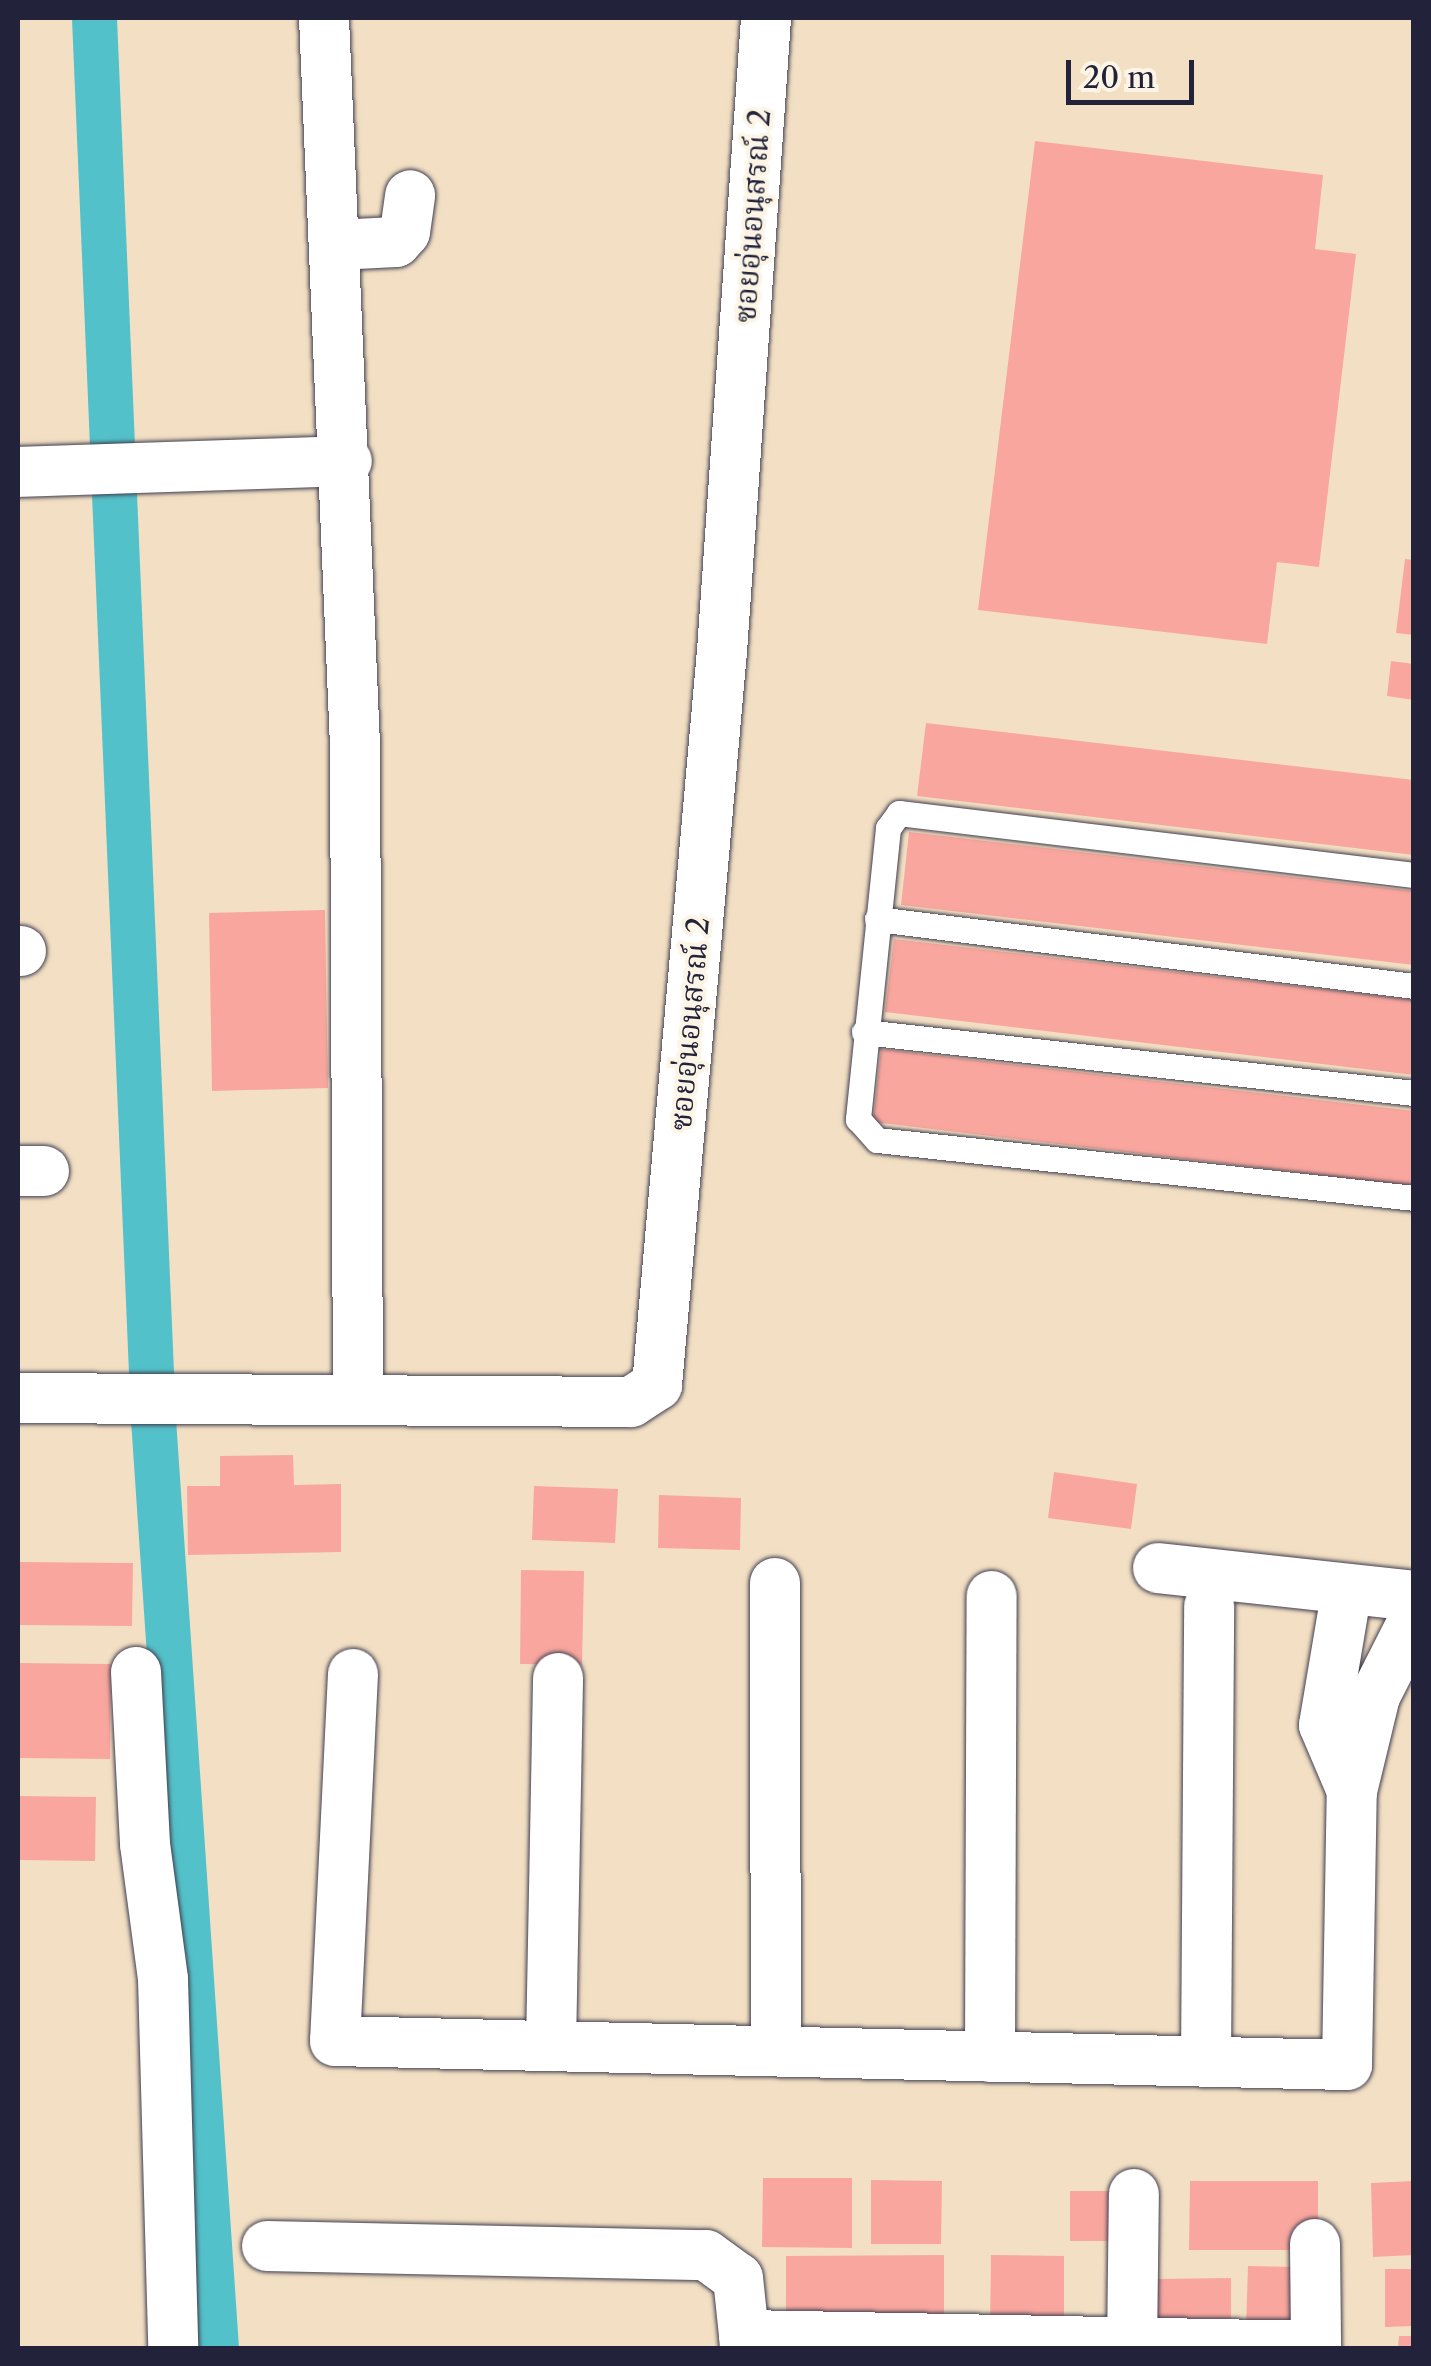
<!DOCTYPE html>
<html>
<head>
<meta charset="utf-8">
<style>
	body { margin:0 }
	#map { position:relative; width:1431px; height:2366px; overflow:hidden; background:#f3e0c4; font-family:"Libre Caslon Text","Noto Serif Thai",serif }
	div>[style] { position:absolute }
	.canal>* { height:45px; margin:-22.5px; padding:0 22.5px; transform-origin:22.5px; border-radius:22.5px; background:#53c1c9 }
	.building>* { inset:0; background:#f9a79e }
	.roads { filter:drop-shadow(0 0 2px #413e50) drop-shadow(0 0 2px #413e50) }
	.lane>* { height:25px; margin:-12.5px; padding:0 12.5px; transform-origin:12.5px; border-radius:12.5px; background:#fff }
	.street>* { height:50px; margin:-25px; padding:0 25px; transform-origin:25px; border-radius:25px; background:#fff }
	span { translate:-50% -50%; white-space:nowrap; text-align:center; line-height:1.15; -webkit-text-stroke:8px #fcf5e5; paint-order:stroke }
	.street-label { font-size:30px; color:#22223b }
	.frame { position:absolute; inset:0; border:20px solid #22223b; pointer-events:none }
	.scale { position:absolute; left:1066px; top:60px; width:128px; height:45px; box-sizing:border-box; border:5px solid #22223b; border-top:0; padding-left:12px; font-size:30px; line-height:35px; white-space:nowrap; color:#22223b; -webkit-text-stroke:8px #fcf5e5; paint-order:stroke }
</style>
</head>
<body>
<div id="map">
	<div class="canal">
		<div style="left:94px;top:18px;width:1402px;rotate:87.59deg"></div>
		<div style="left:153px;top:1419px;width:931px;rotate:86.12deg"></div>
	</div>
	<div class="building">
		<div style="clip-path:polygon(1035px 141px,1323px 175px,1315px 249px,1356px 254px,1319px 567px,1277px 562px,1267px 644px,978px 610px)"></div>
		<div style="clip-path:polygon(1405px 559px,1414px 560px,1414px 635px,1396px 633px)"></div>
		<div style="clip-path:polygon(1391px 661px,1414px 664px,1414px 700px,1387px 696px)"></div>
		<div style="clip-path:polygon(926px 723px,1414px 780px,1414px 855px,917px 796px)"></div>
		<div style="clip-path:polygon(909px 832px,1414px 891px,1414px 965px,901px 905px)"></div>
		<div style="clip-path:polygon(325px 910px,328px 1088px,212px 1091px,209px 913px)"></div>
		<div style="clip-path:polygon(894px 939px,1414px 1000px,1414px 1075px,885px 1012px)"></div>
		<div style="clip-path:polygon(881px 1049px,1414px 1111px,1414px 1186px,873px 1122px)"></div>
		<div style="clip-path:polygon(293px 1455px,294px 1485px,341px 1484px,341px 1552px,188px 1555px,187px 1486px,220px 1486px,220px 1456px)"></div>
		<div style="clip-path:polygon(1054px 1472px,1137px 1484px,1131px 1529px,1048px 1518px)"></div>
		<div style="clip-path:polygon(534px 1486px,618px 1489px,615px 1543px,532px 1540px)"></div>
		<div style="clip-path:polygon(659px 1495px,741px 1498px,740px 1550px,658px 1548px)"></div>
		<div style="clip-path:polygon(18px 1562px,133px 1563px,132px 1626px,18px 1625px)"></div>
		<div style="clip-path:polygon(521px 1570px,584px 1571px,582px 1665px,520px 1664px)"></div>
		<div style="clip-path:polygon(18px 1663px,111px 1664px,110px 1759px,18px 1758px)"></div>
		<div style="clip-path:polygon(18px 1796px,96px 1797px,95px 1861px,18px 1860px)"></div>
		<div style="clip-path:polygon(763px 2178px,852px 2178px,852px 2248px,762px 2247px)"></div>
		<div style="clip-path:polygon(871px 2180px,942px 2181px,941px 2244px,871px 2244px)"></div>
		<div style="clip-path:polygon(1190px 2181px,1318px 2181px,1318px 2235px,1295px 2250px,1189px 2250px)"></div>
		<div style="clip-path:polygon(1414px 2181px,1414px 2255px,1373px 2257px,1371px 2183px)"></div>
		<div style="clip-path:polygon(1070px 2191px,1122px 2191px,1122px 2241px,1070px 2241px)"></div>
		<div style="clip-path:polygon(944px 2255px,944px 2330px,786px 2330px,786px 2256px)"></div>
		<div style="clip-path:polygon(991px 2255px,1064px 2256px,1064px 2330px,990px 2329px)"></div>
		<div style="clip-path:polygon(1248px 2266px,1302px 2267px,1300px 2328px,1246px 2327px)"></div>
		<div style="clip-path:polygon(1385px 2269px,1414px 2269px,1414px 2326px,1385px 2327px)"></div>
		<div style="clip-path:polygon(1231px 2278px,1231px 2336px,1156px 2337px,1155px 2279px)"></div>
		<div style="clip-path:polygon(1399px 2336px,1414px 2336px,1414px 2348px,1398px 2348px)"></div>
	</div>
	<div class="roads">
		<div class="lane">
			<div style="left:1414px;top:875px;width:519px;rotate:-173.14deg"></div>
			<div style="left:899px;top:813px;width:19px;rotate:126deg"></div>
			<div style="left:888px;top:828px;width:293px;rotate:95.9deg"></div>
			<div style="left:858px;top:1119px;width:28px;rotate:48deg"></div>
			<div style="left:877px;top:1140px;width:540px;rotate:6.16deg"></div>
			<div style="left:877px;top:919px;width:541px;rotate:7.11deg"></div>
			<div style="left:864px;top:1032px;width:553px;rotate:6.33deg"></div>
		</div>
		<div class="street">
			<div style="left:324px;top:18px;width:728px;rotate:87.56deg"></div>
			<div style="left:355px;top:745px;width:655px;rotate:89.74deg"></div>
			<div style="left:336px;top:245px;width:60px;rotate:-2.9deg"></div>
			<div style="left:396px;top:242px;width:13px;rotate:-48deg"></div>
			<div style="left:405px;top:232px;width:37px;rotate:-82deg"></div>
			<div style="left:18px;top:472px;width:329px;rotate:-1.9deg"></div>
			<div style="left:18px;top:951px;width:3px"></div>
			<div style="left:18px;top:1171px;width:26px"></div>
			<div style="left:18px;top:1398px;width:613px;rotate:0.37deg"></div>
			<div style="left:631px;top:1402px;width:31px;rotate:-33deg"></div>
			<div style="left:657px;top:1385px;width:737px;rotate:-84.94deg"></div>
			<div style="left:722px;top:651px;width:635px;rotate:-86.02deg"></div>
			<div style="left:1158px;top:1568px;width:258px;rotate:6.2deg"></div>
			<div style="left:775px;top:1583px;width:468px;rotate:89.9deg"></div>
			<div style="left:1347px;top:1589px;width:138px;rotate:99.6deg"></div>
			<div style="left:1324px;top:1725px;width:72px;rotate:67deg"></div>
			<div style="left:1352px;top:1791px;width:98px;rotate:-76.4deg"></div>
			<div style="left:1375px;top:1696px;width:86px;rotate:-63.1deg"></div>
			<div style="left:136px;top:1672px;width:172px;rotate:87deg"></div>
			<div style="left:145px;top:1844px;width:136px;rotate:82.4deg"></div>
			<div style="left:163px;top:1979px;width:369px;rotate:88.4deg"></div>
			<div style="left:353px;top:1674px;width:367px;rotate:92.8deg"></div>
			<div style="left:335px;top:2041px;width:1012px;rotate:1.36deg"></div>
			<div style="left:1347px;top:2065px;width:274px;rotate:-89deg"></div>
			<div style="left:551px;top:2046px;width:368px;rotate:-88.9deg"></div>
			<div style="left:990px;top:2057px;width:461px;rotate:-89.8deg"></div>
			<div style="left:1206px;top:2062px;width:456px;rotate:-89.6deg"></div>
			<div style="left:1315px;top:2244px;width:104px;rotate:89.4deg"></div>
			<div style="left:267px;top:2246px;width:439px;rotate:1.2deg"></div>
			<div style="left:706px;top:2255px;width:39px;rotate:36deg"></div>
			<div style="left:738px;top:2278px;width:57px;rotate:84deg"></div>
			<div style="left:745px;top:2348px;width:13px;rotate:-94deg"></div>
			<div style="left:744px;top:2335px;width:572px;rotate:1.1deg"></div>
			<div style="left:1132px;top:2348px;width:154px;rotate:-89.3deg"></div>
		</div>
	</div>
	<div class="street-label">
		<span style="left:753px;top:216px;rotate:-86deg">ซอยอุ่นอนุสรณ์ 2</span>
		<span style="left:690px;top:1024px;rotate:-85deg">ซอยอุ่นอนุสรณ์ 2</span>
	</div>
	<div class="frame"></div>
	<div class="scale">20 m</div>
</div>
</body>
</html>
